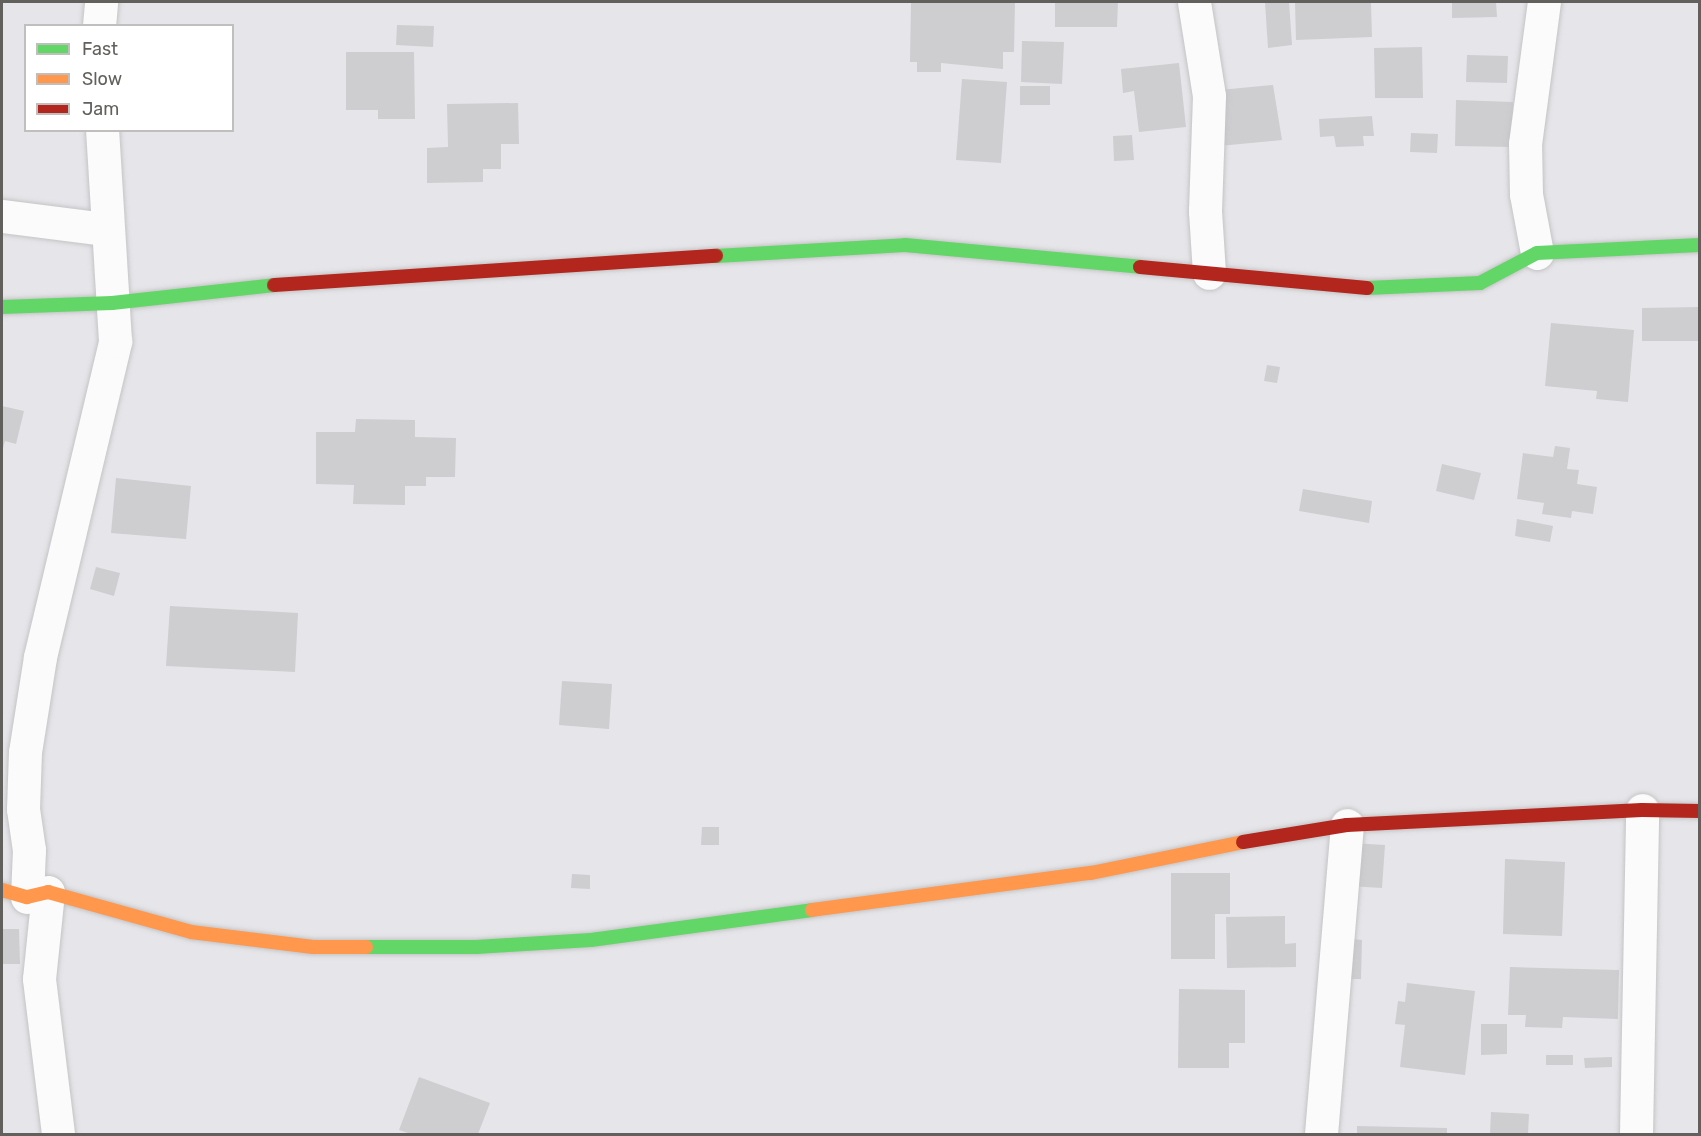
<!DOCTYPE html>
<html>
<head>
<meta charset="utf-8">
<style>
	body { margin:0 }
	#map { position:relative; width:1701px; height:1136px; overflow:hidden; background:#e6e6ea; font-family:Rubik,sans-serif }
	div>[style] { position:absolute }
	.building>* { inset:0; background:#ceced1 }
	.roads { filter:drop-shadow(0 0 2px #c4c4c6) drop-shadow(0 0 2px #c4c4c6) }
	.street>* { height:33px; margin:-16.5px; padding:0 16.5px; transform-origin:16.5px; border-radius:16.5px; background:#fbfbfc }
	.fast>* { height:14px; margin:-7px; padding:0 7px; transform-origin:7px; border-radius:7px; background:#63d668 }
	.slow>* { height:14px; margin:-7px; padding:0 7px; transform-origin:7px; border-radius:7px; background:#ff974d }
	.jam>* { height:14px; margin:-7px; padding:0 7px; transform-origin:7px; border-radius:7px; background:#b3261e }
	span { translate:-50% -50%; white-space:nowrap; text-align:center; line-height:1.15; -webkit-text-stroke:4.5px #fff; paint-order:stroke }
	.frame { position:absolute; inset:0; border:3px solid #62605c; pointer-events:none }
	.legend { position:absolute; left:24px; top:24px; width:210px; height:108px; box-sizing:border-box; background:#fff; border:2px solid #c0bfbe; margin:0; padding:8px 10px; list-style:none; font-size:18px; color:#62605c }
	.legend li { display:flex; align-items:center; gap:12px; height:30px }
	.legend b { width:30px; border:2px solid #c0bfbe }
</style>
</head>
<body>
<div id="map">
	<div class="building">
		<div style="clip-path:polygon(911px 2px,1015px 2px,1014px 52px,1003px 52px,1003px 69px,941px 63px,941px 72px,917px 72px,917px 62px,910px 62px)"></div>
		<div style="clip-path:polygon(1055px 2px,1118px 2px,1117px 27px,1055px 27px)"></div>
		<div style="clip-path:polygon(1265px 2px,1289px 2px,1292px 45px,1268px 48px)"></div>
		<div style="clip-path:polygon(1295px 2px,1371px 2px,1372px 37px,1296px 40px)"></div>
		<div style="clip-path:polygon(1452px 2px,1496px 2px,1497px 17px,1452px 18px)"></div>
		<div style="clip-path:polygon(397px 25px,434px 26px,433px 47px,396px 45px)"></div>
		<div style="clip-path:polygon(1022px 41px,1064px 42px,1062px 84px,1021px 82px)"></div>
		<div style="clip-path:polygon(1422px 47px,1423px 98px,1375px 98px,1374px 48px)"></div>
		<div style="clip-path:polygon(346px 52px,414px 52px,415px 119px,378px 119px,378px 110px,346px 110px)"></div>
		<div style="clip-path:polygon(1467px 55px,1508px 56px,1507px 83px,1466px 82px)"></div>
		<div style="clip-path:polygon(1179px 63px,1186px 127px,1139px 132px,1134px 91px,1123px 93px,1121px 69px)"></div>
		<div style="clip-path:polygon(962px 79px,1007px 82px,1001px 163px,956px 160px)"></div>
		<div style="clip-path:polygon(1273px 85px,1282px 140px,1219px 146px,1220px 90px)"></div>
		<div style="clip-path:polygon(1020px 86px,1050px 86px,1050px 105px,1020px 105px)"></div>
		<div style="clip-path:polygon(1456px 100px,1513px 102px,1512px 147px,1455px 146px)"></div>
		<div style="clip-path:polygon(518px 103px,519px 144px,501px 144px,501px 169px,483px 169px,483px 182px,427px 183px,427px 148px,448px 147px,447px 104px)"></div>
		<div style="clip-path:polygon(1372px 116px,1374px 136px,1363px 136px,1364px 146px,1336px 147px,1334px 136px,1320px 137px,1319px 119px)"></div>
		<div style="clip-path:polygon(1411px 133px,1438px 134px,1437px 153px,1410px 152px)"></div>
		<div style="clip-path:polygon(1132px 135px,1134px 160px,1114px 161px,1113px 136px)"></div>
		<div style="clip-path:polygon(1700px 307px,1700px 341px,1642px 341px,1642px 308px)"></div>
		<div style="clip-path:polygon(1551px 323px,1634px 330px,1628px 402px,1596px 399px,1597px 391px,1545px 386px)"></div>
		<div style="clip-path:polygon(1267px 365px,1280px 367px,1277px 383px,1264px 381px)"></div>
		<div style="clip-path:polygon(2px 406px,24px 411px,16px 444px,5px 441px,2px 452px)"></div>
		<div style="clip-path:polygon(356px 419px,415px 420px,415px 437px,456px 438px,455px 477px,426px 477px,426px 486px,405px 486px,405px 505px,353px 504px,354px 485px,316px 484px,316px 432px,355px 432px)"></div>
		<div style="clip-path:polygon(1555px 446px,1570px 448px,1567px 469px,1579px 470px,1577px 484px,1597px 487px,1593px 514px,1572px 511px,1571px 518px,1542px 514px,1544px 503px,1517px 499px,1523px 453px,1553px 457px)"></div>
		<div style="clip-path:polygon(1442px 464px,1481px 473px,1474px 500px,1436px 491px)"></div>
		<div style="clip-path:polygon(116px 478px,191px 486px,186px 539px,111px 533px)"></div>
		<div style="clip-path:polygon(1303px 489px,1372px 501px,1369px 523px,1299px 511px)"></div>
		<div style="clip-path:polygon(1517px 519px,1553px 526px,1550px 542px,1515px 536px)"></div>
		<div style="clip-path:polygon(96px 567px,120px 573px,114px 596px,90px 589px)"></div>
		<div style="clip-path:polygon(170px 606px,298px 613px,295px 672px,166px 666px)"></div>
		<div style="clip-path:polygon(562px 681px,612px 684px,609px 729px,559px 725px)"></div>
		<div style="clip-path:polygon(702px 827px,719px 827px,719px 845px,701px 845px)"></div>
		<div style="clip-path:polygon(1352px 843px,1385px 845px,1382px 888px,1349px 886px)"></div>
		<div style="clip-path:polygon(1505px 859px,1565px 862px,1562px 936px,1503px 934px)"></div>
		<div style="clip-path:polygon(1171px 873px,1230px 873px,1230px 914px,1215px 914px,1215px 959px,1171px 959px)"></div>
		<div style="clip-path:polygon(572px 874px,590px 875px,590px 889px,571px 888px)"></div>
		<div style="clip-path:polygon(1285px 916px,1285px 944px,1296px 943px,1296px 967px,1227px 968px,1226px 917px)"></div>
		<div style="clip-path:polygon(2px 929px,19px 929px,20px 964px,2px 964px)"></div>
		<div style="clip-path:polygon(1344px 938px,1362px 940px,1361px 979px,1343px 979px)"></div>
		<div style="clip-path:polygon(1510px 967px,1619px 970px,1618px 1019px,1563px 1017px,1562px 1028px,1525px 1027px,1526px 1015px,1508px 1015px)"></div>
		<div style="clip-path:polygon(1407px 983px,1475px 991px,1465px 1075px,1400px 1067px,1405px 1025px,1395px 1024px,1398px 1001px,1405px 1002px)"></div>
		<div style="clip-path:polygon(1179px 989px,1245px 990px,1245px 1043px,1229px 1043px,1229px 1068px,1178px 1068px)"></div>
		<div style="clip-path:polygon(1481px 1024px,1507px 1024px,1507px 1054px,1481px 1055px)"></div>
		<div style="clip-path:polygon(1546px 1055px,1573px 1055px,1573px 1065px,1546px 1065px)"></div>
		<div style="clip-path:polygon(1612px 1057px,1612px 1067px,1585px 1068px,1584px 1058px)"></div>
		<div style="clip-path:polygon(419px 1077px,490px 1103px,478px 1134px,411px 1134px,399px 1130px)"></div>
		<div style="clip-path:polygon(1491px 1112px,1529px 1114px,1528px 1134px,1490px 1134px)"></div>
		<div style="clip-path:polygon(1357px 1126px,1447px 1128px,1447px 1134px,1357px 1134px)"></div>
	</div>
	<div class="roads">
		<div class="street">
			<div style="left:1194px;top:2px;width:95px;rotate:80.9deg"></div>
			<div style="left:1209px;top:96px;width:115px;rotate:92deg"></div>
			<div style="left:1205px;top:211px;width:62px;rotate:86.3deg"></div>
			<div style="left:99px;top:26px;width:24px;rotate:-85deg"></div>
			<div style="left:2px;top:216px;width:104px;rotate:7.2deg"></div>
			<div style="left:1537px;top:253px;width:60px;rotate:-100.6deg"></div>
			<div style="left:1526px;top:194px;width:50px;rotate:-91.1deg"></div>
			<div style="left:1525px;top:144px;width:143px;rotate:-82.4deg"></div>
			<div style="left:48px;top:892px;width:87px;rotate:95.9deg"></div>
			<div style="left:39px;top:979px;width:156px;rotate:83deg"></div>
			<div style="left:27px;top:897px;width:47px;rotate:-87.6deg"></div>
			<div style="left:29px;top:850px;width:41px;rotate:-98.3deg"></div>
			<div style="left:23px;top:809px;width:57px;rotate:-88deg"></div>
			<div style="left:25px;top:752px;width:96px;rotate:-81deg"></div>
			<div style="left:40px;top:657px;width:325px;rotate:-76.6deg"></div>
			<div style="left:115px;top:341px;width:211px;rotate:-93.5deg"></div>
			<div style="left:1321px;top:1134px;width:310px;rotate:-85.2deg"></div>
			<div style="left:1636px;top:1134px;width:324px;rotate:-88.9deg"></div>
		</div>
		<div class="fast">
			<div style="left:716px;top:256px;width:189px;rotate:-3.3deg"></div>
			<div style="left:905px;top:245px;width:236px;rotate:5.3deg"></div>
			<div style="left:1367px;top:288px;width:113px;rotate:-2.5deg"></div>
			<div style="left:1480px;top:283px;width:64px;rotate:-27.8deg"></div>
			<div style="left:1537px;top:253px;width:163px;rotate:-2.8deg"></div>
			<div style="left:2px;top:307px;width:110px;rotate:-2.1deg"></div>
			<div style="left:112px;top:303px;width:163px;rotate:-6.3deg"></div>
			<div style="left:366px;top:947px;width:110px"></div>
			<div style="left:476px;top:947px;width:115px;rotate:-3.5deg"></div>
			<div style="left:591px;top:940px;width:223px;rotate:-7.7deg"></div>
		</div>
		<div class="slow">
			<div style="left:2px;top:890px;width:26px;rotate:16deg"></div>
			<div style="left:27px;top:897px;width:22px;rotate:-13deg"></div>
			<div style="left:48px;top:892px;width:148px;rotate:15.6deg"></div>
			<div style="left:191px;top:932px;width:123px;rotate:7deg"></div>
			<div style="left:313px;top:947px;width:53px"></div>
			<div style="left:812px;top:910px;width:281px;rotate:-7.6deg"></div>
			<div style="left:1091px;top:873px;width:155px;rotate:-11.5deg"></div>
		</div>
		<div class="jam">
			<div style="left:1140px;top:267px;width:228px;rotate:5.3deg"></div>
			<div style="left:274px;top:285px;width:443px;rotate:-3.8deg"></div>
			<div style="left:1243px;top:842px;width:105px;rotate:-9.3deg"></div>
			<div style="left:1347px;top:825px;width:295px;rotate:-2.9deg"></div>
			<div style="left:1642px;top:810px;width:58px;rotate:1deg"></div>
		</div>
	</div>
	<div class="frame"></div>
	<ul class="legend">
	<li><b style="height:8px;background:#63d668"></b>Fast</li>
	<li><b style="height:8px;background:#ff974d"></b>Slow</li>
	<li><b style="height:8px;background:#b3261e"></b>Jam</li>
	</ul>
</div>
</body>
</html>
